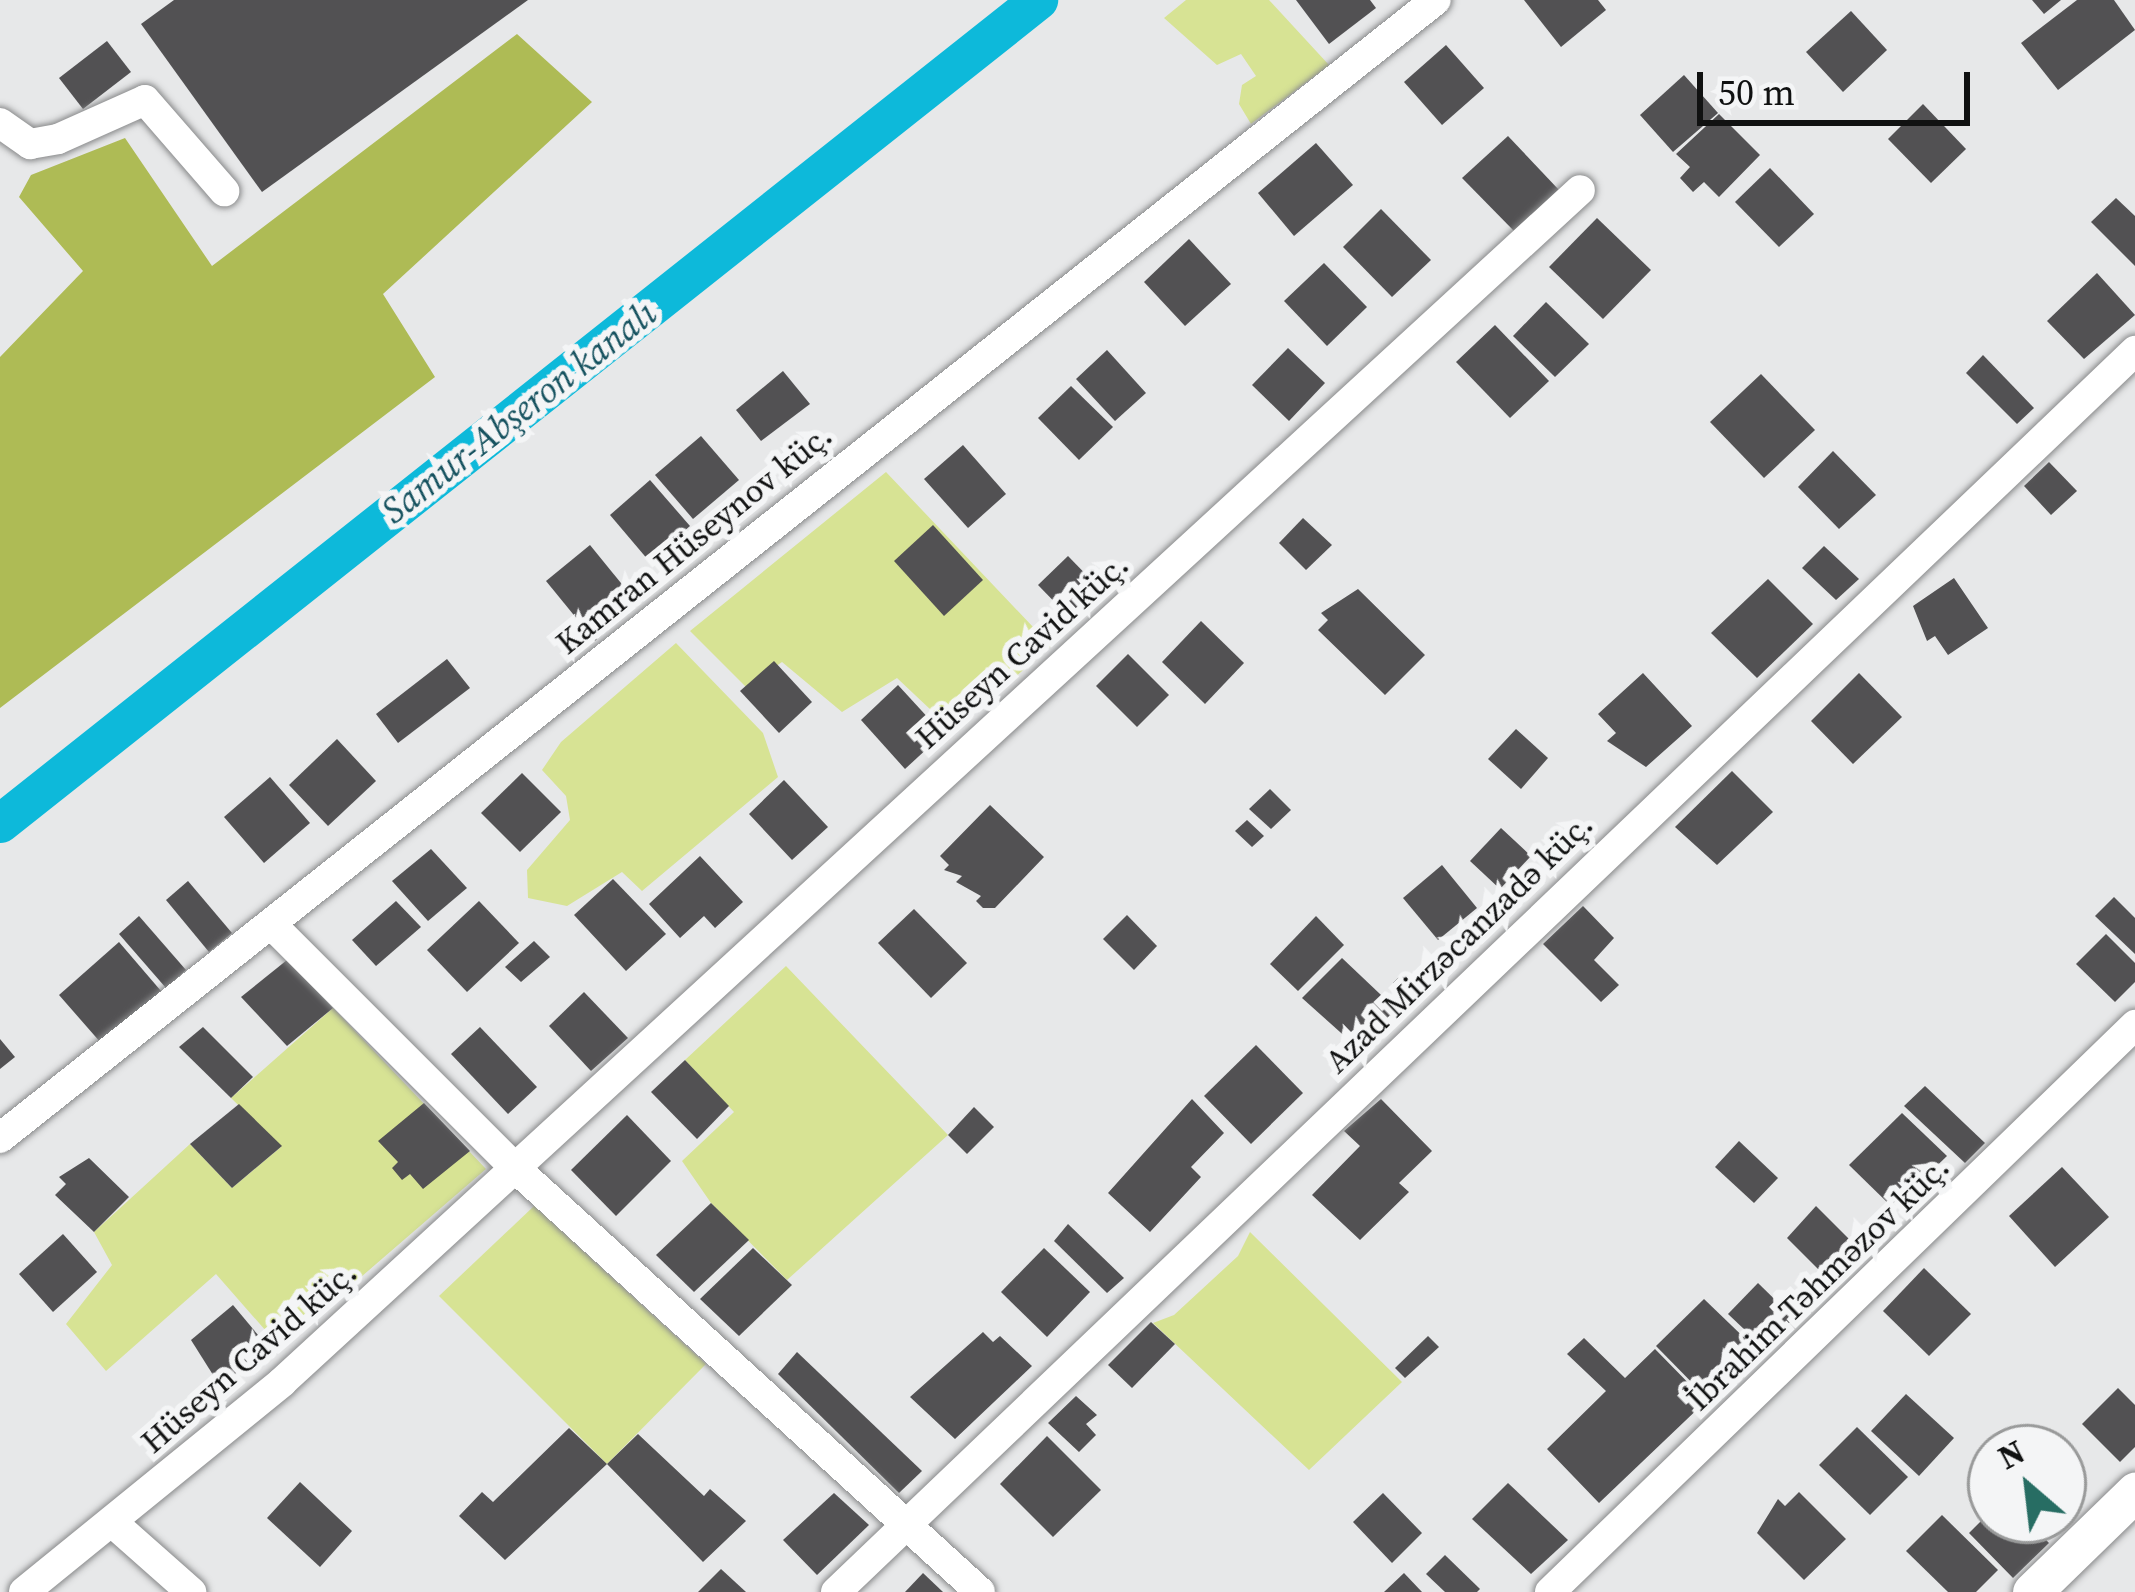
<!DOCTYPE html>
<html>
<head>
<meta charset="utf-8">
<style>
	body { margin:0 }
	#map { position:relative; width:2135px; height:1592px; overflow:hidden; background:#e7e8e9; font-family:"Source Serif 4",serif }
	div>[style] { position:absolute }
	.green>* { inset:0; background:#d7e394 }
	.forest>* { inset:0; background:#aebb55 }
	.canal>* { height:39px; margin:-19.5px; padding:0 19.5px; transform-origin:19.5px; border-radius:19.5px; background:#0db9da }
	.building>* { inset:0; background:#525153 }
	.roads { filter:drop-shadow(0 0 3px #898a8b) drop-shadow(0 0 3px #898a8b) }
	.minor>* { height:30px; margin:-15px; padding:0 15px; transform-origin:15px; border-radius:15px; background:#fff }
	.tertiary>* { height:39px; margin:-19.5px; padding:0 19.5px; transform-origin:19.5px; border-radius:19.5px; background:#fff }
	span { translate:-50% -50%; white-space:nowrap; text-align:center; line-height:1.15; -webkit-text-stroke:12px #f4f5f6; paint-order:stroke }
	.street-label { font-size:33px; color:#101111 }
	.water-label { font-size:36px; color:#16525f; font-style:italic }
	.north { position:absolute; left:1967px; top:1424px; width:120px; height:120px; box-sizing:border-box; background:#f4f5f6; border:3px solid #999a9a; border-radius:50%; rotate:332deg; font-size:33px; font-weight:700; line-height:48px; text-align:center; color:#101111 }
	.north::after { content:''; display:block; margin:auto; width:42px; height:54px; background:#276d63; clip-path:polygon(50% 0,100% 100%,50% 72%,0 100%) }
	.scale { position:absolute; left:1697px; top:72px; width:273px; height:54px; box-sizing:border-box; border:6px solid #101111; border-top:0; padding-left:15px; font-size:36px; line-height:42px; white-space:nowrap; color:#101111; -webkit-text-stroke:9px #f4f5f6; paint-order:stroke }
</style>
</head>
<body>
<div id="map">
	<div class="green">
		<div style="clip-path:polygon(1186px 0,1269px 0,1329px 65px,1251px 124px,1239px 104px,1242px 85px,1256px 76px,1241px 54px,1217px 65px,1164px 18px)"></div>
		<div style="clip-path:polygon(886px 472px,1051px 646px,961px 724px,932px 711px,897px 678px,842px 712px,782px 662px,746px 687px,690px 631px)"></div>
		<div style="clip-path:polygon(676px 643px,763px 733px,778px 777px,642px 891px,622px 872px,567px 906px,528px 898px,527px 870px,570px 820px,566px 796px,542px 770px,561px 742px)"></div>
		<div style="clip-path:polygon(786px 966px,948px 1135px,787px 1280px,711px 1203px,682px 1161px,734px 1112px,685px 1060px)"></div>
		<div style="clip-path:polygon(333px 1008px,486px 1169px,280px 1347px,216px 1274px,106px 1371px,66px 1324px,112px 1265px,94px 1232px,190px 1144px,232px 1188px,281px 1147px,231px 1098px)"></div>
		<div style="clip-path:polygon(534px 1206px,706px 1364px,607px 1464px,439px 1296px)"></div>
		<div style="clip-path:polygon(1250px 1232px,1402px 1382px,1309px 1470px,1153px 1323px,1174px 1315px,1238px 1256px)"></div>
	</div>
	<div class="forest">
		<div style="clip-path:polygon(517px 34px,592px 102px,383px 294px,435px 377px,0 708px,0 357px,83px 271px,19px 197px,31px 175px,125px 138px,212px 266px)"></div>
	</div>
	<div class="canal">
		<div style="left:0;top:823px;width:1325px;rotate:-38.41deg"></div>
	</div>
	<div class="building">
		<div style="clip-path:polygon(174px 0,528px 0,262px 192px,141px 24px)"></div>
		<div style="clip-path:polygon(1296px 0,1370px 0,1376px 8px,1329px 44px)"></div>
		<div style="clip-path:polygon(1524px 0,1598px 0,1606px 10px,1561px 47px)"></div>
		<div style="clip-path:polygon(2032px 0,2061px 0,2044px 14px)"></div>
		<div style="clip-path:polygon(2077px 0,2114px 0,2135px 30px,2058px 90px,2021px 43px)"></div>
		<div style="clip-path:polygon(1851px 11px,1887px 50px,1843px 92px,1806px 52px)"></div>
		<div style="clip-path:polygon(107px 41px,131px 72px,83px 109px,59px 78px)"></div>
		<div style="clip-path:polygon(1446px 45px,1484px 88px,1442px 125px,1404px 82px)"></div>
		<div style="clip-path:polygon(1684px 75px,1718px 113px,1673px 152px,1640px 115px)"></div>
		<div style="clip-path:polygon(1923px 104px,1966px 149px,1931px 183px,1888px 139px)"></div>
		<div style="clip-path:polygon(1719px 114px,1760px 155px,1719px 197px,1704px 182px,1693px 192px,1680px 178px,1690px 167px,1676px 154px)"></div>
		<div style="clip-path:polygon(1508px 136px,1559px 190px,1514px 231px,1462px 178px)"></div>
		<div style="clip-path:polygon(1316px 143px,1353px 185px,1294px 236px,1258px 193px)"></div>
		<div style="clip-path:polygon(1770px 168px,1814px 214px,1779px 247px,1735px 202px)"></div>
		<div style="clip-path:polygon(2116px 198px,2135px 216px,2135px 266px,2091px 222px)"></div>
		<div style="clip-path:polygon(1381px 209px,1431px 260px,1392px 297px,1343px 247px)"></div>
		<div style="clip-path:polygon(1597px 218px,1651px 270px,1603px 319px,1549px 267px)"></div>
		<div style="clip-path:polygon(1189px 239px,1231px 284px,1185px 326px,1144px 282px)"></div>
		<div style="clip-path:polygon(1324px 263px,1367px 307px,1327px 346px,1284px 301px)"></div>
		<div style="clip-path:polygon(2097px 273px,2135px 315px,2084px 359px,2047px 321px)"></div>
		<div style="clip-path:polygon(1546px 302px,1589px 344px,1555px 377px,1513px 336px)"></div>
		<div style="clip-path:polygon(1495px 325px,1549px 381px,1510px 418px,1456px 362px)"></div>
		<div style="clip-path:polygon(1288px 348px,1325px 383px,1289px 421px,1252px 385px)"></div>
		<div style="clip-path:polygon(1107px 350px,1146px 393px,1115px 421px,1076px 379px)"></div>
		<div style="clip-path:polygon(1983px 355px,2034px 408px,2017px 424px,1966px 373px)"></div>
		<div style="clip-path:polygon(783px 371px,810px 404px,761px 441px,736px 410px)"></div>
		<div style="clip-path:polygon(1761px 374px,1815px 430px,1764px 478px,1710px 422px)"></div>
		<div style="clip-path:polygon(1071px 386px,1113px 427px,1079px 460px,1038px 418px)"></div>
		<div style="clip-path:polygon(701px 436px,739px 480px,693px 519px,655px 475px)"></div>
		<div style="clip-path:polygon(963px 445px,1006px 494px,968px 528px,924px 479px)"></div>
		<div style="clip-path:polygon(1833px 451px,1876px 495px,1839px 529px,1798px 487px)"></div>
		<div style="clip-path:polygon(2049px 462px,2077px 491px,2051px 515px,2024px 486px)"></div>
		<div style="clip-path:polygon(650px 480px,690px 526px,649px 561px,610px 515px)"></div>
		<div style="clip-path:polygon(1303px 518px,1332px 545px,1306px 570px,1279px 543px)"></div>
		<div style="clip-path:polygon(933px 525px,983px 580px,944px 616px,894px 561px)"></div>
		<div style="clip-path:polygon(590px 545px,638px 604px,595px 641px,546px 581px)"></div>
		<div style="clip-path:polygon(1824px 546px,1859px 579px,1836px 600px,1802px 568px)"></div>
		<div style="clip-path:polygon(1068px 556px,1103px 592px,1073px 621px,1038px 585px)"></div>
		<div style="clip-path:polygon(1954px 578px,1988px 628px,1948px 655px,1935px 636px,1927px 641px,1913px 606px)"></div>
		<div style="clip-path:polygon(1768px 579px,1813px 624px,1757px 678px,1711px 633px)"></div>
		<div style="clip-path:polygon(1358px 589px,1425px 655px,1385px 695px,1318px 630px,1328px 620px,1321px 613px)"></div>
		<div style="clip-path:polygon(1201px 621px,1244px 663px,1205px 704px,1162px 662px)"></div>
		<div style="clip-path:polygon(1128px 654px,1169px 695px,1137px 727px,1096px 686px)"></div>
		<div style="clip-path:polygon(447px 659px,470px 688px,398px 743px,376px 714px)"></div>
		<div style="clip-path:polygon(774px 661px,812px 702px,779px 733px,740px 691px)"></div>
		<div style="clip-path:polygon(1643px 673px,1692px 726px,1646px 767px,1607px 741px,1616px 733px,1598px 714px)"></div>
		<div style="clip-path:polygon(1859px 673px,1902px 717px,1853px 764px,1811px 721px)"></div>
		<div style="clip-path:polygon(898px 685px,943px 734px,905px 769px,861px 720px)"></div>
		<div style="clip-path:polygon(1516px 729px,1548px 758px,1521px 789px,1488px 759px)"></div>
		<div style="clip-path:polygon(337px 739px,376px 781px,328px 826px,289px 785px)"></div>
		<div style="clip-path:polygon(1732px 771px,1773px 812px,1717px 865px,1675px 827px)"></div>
		<div style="clip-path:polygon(522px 773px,561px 812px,520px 852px,481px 813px)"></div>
		<div style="clip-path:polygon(270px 777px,310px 823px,264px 863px,224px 817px)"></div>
		<div style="clip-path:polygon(784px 780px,828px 827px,792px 860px,749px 814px)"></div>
		<div style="clip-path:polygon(1270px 789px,1291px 810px,1271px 829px,1249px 809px)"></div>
		<div style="clip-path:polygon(990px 805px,1044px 857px,995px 908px,983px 908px,976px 901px,981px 896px,956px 882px,962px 876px,944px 870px,949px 865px,940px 856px)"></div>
		<div style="clip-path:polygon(1247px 820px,1264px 836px,1252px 847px,1235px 831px)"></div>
		<div style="clip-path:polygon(1501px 828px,1531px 856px,1500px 889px,1470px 861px)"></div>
		<div style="clip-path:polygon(431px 849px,467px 888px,428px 921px,392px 881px)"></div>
		<div style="clip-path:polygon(700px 856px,743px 902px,715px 928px,704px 916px,680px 938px,649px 904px)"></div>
		<div style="clip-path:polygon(1442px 865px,1477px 908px,1438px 940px,1403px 898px)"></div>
		<div style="clip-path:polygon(613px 879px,666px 934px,626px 971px,574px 915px)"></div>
		<div style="clip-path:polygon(188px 881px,232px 933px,209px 952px,166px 900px)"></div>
		<div style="clip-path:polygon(2114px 897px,2135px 918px,2135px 954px,2095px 916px)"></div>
		<div style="clip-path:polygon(396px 901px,421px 927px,376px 966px,352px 940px)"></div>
		<div style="clip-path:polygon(479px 901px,519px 943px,467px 992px,427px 950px)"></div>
		<div style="clip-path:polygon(1583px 906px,1614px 938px,1594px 960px,1619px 985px,1601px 1002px,1543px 944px)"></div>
		<div style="clip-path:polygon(914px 909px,967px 963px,931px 998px,878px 943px)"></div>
		<div style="clip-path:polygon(1127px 915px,1157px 946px,1134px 970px,1103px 939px)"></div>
		<div style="clip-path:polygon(139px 916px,186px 970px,166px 988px,119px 934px)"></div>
		<div style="clip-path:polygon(1316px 916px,1344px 945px,1298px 991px,1270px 964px)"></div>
		<div style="clip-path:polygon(2106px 934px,2135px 963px,2135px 982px,2115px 1002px,2076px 964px)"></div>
		<div style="clip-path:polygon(534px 941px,550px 957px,521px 982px,505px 967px)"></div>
		<div style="clip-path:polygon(119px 942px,161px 991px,101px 1043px,59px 995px)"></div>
		<div style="clip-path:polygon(1342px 958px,1399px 1012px,1359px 1049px,1302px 998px)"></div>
		<div style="clip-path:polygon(287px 960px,333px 1008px,287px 1046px,241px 997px)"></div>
		<div style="clip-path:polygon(1401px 975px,1420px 992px,1412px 1000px,1393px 983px)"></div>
		<div style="clip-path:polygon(584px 992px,628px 1038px,591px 1071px,549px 1026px)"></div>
		<div style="clip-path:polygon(203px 1027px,253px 1077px,231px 1098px,179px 1047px)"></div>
		<div style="clip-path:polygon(480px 1027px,537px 1087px,508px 1114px,451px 1054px)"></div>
		<div style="clip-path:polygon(0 1039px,15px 1057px,0 1069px)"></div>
		<div style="clip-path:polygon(1256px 1045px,1303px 1093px,1251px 1144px,1204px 1096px)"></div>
		<div style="clip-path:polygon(685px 1060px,729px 1106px,697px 1139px,651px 1092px)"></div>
		<div style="clip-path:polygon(1925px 1086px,1985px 1143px,1965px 1163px,1904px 1106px)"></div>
		<div style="clip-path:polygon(1192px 1099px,1224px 1133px,1191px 1167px,1201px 1177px,1150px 1232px,1108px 1193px)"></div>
		<div style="clip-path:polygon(1381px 1099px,1432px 1151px,1399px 1183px,1409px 1192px,1360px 1240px,1312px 1195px,1360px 1146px,1344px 1131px)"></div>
		<div style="clip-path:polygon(424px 1103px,470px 1151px,423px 1189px,410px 1174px,402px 1180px,392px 1168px,398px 1162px,378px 1141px)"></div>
		<div style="clip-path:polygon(239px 1104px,282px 1146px,232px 1188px,190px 1144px)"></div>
		<div style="clip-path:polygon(974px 1107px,994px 1127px,967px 1154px,948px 1135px)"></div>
		<div style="clip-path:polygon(1902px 1113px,1947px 1156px,1893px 1208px,1849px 1165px)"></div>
		<div style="clip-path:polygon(627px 1115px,671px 1161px,616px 1216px,571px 1170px)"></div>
		<div style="clip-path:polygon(1739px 1141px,1778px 1178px,1754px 1203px,1715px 1167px)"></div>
		<div style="clip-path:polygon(89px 1158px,129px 1197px,94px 1232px,55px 1195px,66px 1184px,59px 1177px)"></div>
		<div style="clip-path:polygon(2062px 1167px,2109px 1217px,2055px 1267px,2009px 1216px)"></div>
		<div style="clip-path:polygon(711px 1203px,749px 1240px,694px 1292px,656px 1255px)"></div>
		<div style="clip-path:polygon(1816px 1206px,1861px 1251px,1829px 1280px,1787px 1238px)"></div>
		<div style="clip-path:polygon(1068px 1224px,1124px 1278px,1107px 1293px,1054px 1241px)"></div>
		<div style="clip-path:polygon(63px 1234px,97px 1272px,53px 1312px,19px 1274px)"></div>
		<div style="clip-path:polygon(753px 1248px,792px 1285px,739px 1336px,700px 1299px)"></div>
		<div style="clip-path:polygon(1044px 1248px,1090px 1292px,1047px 1337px,1001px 1292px)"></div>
		<div style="clip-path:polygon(1924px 1268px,1971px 1314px,1929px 1356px,1883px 1311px)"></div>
		<div style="clip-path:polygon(1758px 1283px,1794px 1318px,1764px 1348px,1728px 1314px)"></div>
		<div style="clip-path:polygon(1704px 1299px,1757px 1350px,1708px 1399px,1656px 1346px)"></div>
		<div style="clip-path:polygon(233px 1305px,268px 1347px,220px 1386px,191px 1340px)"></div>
		<div style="clip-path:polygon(1151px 1322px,1175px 1344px,1132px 1388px,1108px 1365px)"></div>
		<div style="clip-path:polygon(983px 1332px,993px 1342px,1000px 1336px,1032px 1366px,955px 1439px,910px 1397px)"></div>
		<div style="clip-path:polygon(1428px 1336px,1439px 1347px,1405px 1378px,1395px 1368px)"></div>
		<div style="clip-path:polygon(1584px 1338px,1625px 1378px,1655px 1349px,1706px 1401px,1599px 1503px,1547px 1449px,1606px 1391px,1567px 1354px)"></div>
		<div style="clip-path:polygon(797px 1352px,922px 1471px,899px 1493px,778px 1374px)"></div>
		<div style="clip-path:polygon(2118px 1388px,2135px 1405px,2135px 1447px,2120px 1462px,2082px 1424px)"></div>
		<div style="clip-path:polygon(1906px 1394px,1954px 1438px,1919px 1476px,1871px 1431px)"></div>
		<div style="clip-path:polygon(1076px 1396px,1097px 1415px,1086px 1424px,1096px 1435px,1079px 1452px,1048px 1423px)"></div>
		<div style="clip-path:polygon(1857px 1427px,1908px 1477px,1870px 1515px,1819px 1465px)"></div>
		<div style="clip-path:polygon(569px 1428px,607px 1464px,505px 1560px,459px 1516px,482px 1492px,493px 1502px)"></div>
		<div style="clip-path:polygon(638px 1434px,704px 1496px,710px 1489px,746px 1521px,703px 1562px,607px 1464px)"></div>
		<div style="clip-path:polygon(1047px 1436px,1101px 1490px,1053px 1537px,1000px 1484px)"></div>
		<div style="clip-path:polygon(300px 1482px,352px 1531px,320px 1567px,267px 1518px)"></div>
		<div style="clip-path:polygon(1508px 1483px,1568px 1540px,1531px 1574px,1472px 1519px)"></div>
		<div style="clip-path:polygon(1799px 1492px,1846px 1539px,1804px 1580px,1757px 1533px,1778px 1499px,1785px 1506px)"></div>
		<div style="clip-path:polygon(834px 1493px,869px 1525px,817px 1575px,783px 1540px)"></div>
		<div style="clip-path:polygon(1383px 1493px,1422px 1533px,1392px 1563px,1353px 1522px)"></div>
		<div style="clip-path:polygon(1991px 1511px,1991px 1520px,2027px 1520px,2049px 1543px,2013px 1578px,1969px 1533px)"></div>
		<div style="clip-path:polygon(1942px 1515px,1998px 1570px,1976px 1592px,1948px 1592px,1906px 1551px)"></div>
		<div style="clip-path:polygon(1445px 1555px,1480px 1589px,1477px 1592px,1445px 1592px,1426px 1574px)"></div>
		<div style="clip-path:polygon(721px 1569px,746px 1592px,698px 1592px)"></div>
		<div style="clip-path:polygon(923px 1573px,943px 1592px,905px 1592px)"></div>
		<div style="clip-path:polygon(1404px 1573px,1422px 1592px,1384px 1592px)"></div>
	</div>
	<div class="roads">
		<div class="minor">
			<div style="left:0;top:123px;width:37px;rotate:35deg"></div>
			<div style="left:30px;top:144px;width:28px;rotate:-10deg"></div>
			<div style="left:58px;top:139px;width:95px;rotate:-24.1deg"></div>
			<div style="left:145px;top:100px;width:121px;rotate:49deg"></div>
			<div style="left:271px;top:924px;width:342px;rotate:45deg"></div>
			<div style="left:513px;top:1166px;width:632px;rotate:42.37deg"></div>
			<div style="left:0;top:1138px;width:1832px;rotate:-38.4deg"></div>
			<div style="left:112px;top:1522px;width:106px;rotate:41.5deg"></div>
			<div style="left:24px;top:1592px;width:333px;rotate:-39.1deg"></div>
			<div style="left:282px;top:1382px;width:1762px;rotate:-42.56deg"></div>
			<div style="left:836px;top:1592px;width:1797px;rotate:-43.69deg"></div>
			<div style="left:1550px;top:1592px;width:815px;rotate:-44.1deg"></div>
		</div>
		<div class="tertiary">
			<div style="left:2032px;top:1592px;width:144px;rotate:-44.2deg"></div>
		</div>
	</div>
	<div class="street-label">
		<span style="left:694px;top:539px;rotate:-39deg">Kamran Hüseynov küç.</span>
		<span style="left:1022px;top:651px;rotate:-42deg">Hüseyn Cavid küç.</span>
		<span style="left:1459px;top:943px;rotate:-44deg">Azad Mirzəcanzadə küç.</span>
		<span style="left:1818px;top:1283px;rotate:-44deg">İbrahim Təhməzov küç.</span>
		<span style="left:249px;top:1357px;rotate:-41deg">Hüseyn Cavid küç.</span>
	</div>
	<div class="water-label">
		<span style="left:519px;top:412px;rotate:-38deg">Samur-Abşeron kanalı</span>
	</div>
	<div class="north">N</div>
	<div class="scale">50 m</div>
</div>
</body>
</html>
